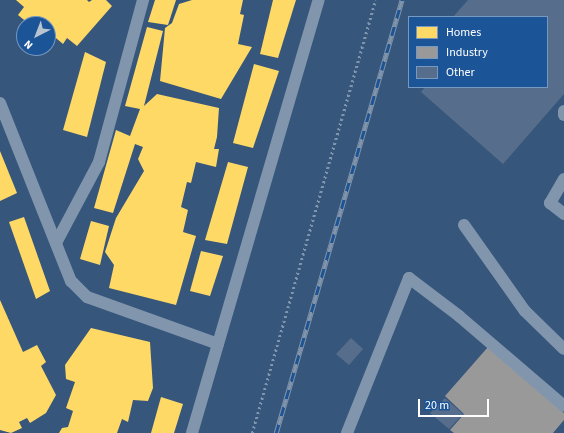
<!DOCTYPE html>
<html>
<head>
<meta charset="utf-8">
<style>
	body { margin:0 }
	#map { position:relative; width:564px; height:433px; overflow:hidden; background:#37567b; font-family:"Source Sans 3",sans-serif }
	div>[style] { position:absolute }
	.homes>* { inset:0; background:#ffd966 }
	.industry>* { inset:0; background:#999 }
	.building>* { inset:0; background:#566e8b }
	.path>* { height:2.5px; margin-top:-1.25px; transform-origin:0; background:repeating-linear-gradient(90deg,#8196ad 0 2px,transparent 0 5px) }
	.service>* { height:12px; margin:-6px; padding:0 6px; transform-origin:6px; border-radius:6px; background:#8196ad }
	.rail>* { height:4.5px; margin-top:-2.25px; transform-origin:0; background:repeating-linear-gradient(90deg,#1b5497 0 9px,#8094ab 0 18px); box-sizing:border-box; border-block:1px solid #8094ab }
	span { translate:-50% -50%; white-space:nowrap; text-align:center; line-height:1.15; -webkit-text-stroke:4px #1b5497; paint-order:stroke }
	.legend { position:absolute; left:408px; top:16px; width:140px; height:72px; box-sizing:border-box; background:#1b5497; border:1px solid #7698c1; margin:0; padding:5px 7px; list-style:none; font-size:12px; color:#fff }
	.legend li { display:flex; align-items:center; gap:8px; height:20px }
	.legend b { width:20px; border:1px solid #7698c1 }
	.north { position:absolute; left:16px; top:16px; width:40px; height:40px; box-sizing:border-box; background:#1b5497; border:1px solid #7698c1; border-radius:50%; rotate:222deg; font-size:11px; font-weight:700; line-height:16px; text-align:center; color:#fff }
	.north::after { content:''; display:block; margin:auto; width:14px; height:18px; background:#b9c4d1; clip-path:polygon(50% 0,100% 100%,50% 72%,0 100%) }
	.scale { position:absolute; left:418px; top:399px; width:71px; height:18px; box-sizing:border-box; border:2px solid #fff; border-top:0; padding-left:5px; font-size:12px; line-height:14px; white-space:nowrap; color:#fff; -webkit-text-stroke:3px #1b5497; paint-order:stroke }
</style>
</head>
<body>
<div id="map">
	<div class="homes">
		<div style="clip-path:polygon(16px 0,87px 0,89px 2px,92px 0,106px 0,112px 6px,77px 46px,67px 38px,63px 44px,50px 33px,52px 30px,48px 24px,29px 24px,18px 15px,24px 7px)"></div>
		<div style="clip-path:polygon(155px 0,176px 0,168px 25px,148px 22px)"></div>
		<div style="clip-path:polygon(192px 0,243px 0,240px 14px,244px 15px,238px 44px,252px 47px,221px 99px,160px 81px,165px 28px,172px 23px,179px 4px)"></div>
		<div style="clip-path:polygon(273px 0,296px 0,278px 58px,260px 54px)"></div>
		<div style="clip-path:polygon(147px 27px,163px 31px,144px 106px,157px 94px,219px 108px,217px 137px,214px 149px,219px 149px,216px 167px,196px 162px,191px 183px,187px 182px,181px 207px,188px 210px,183px 232px,196px 236px,176px 305px,109px 288px,114px 265px,105px 252px,116px 218px,144px 171px,138px 159px,143px 147px,135px 144px,113px 213px,94px 208px,116px 130px,130px 136px,140px 109px,125px 106px)"></div>
		<div style="clip-path:polygon(85px 52px,106px 62px,87px 137px,63px 130px)"></div>
		<div style="clip-path:polygon(254px 64px,279px 71px,253px 148px,233px 143px)"></div>
		<div style="clip-path:polygon(0 151px,17px 193px,0 201px)"></div>
		<div style="clip-path:polygon(228px 162px,248px 167px,227px 244px,205px 240px)"></div>
		<div style="clip-path:polygon(24px 217px,50px 291px,36px 299px,9px 222px)"></div>
		<div style="clip-path:polygon(91px 221px,109px 226px,100px 265px,80px 259px)"></div>
		<div style="clip-path:polygon(201px 251px,223px 256px,210px 296px,190px 291px)"></div>
		<div style="clip-path:polygon(0 300px,23px 352px,37px 345px,46px 362px,41px 366px,56px 395px,46px 413px,30px 423px,27px 418px,19px 422px,22px 428px,11px 433px,0 430px)"></div>
		<div style="clip-path:polygon(91px 328px,150px 342px,153px 388px,148px 401px,133px 400px,128px 422px,122px 419px,117px 433px,59px 433px,62px 428px,68px 427px,73px 411px,66px 408px,75px 382px,66px 379px,65px 365px)"></div>
		<div style="clip-path:polygon(161px 397px,183px 404px,174px 433px,151px 433px)"></div>
	</div>
	<div class="industry">
		<div style="clip-path:polygon(488px 347px,564px 413px,564px 420px,553px 433px,454px 433px,450px 430px,464px 414px,445px 396px)"></div>
	</div>
	<div class="building">
		<div style="clip-path:polygon(468px 0,564px 0,564px 94px,503px 164px,421px 92px,425px 87px,547px 87px,547px 17px,453px 17px)"></div>
		<div style="clip-path:polygon(351px 338px,363px 349px,349px 365px,336px 354px)"></div>
		<div style="clip-path:polygon(445px 398px,463px 414px,449px 429px,430px 413px)"></div>
	</div>
	<div class="path">
		<div style="left:252px;top:433px;width:450px;rotate:-74.1deg"></div>
	</div>
	<div class="service">
		<div style="left:0;top:103px;width:192px;rotate:68.3deg"></div>
		<div style="left:71px;top:281px;width:23px;rotate:45deg"></div>
		<div style="left:87px;top:297px;width:139px;rotate:19.7deg"></div>
		<div style="left:564px;top:111px;width:4px;rotate:90deg"></div>
		<div style="left:564px;top:179px;width:28px;rotate:120deg"></div>
		<div style="left:550px;top:203px;width:18px;rotate:38deg"></div>
		<div style="left:464px;top:225px;width:105px;rotate:54.7deg"></div>
		<div style="left:525px;top:311px;width:54px;rotate:44.3deg"></div>
		<div style="left:56px;top:243px;width:92px;rotate:-62deg"></div>
		<div style="left:99px;top:162px;width:168px;rotate:-74.8deg"></div>
		<div style="left:192px;top:433px;width:451px;rotate:-73.7deg"></div>
		<div style="left:347px;top:433px;width:167px;rotate:-68.2deg"></div>
		<div style="left:409px;top:278px;width:63px;rotate:37.2deg"></div>
		<div style="left:459px;top:316px;width:138px;rotate:40.6deg"></div>
	</div>
	<div class="rail">
		<div style="left:276px;top:433px;width:451px;rotate:-73.8deg"></div>
	</div>
	<ul class="legend">
	<li><b style="height:11px;background:#ffd966"></b>Homes</li>
	<li><b style="height:11px;background:#999"></b>Industry</li>
	<li><b style="height:11px;background:#566e8b"></b>Other</li>
	</ul>
	<div class="north">N</div>
	<div class="scale">20 m</div>
</div>
</body>
</html>
